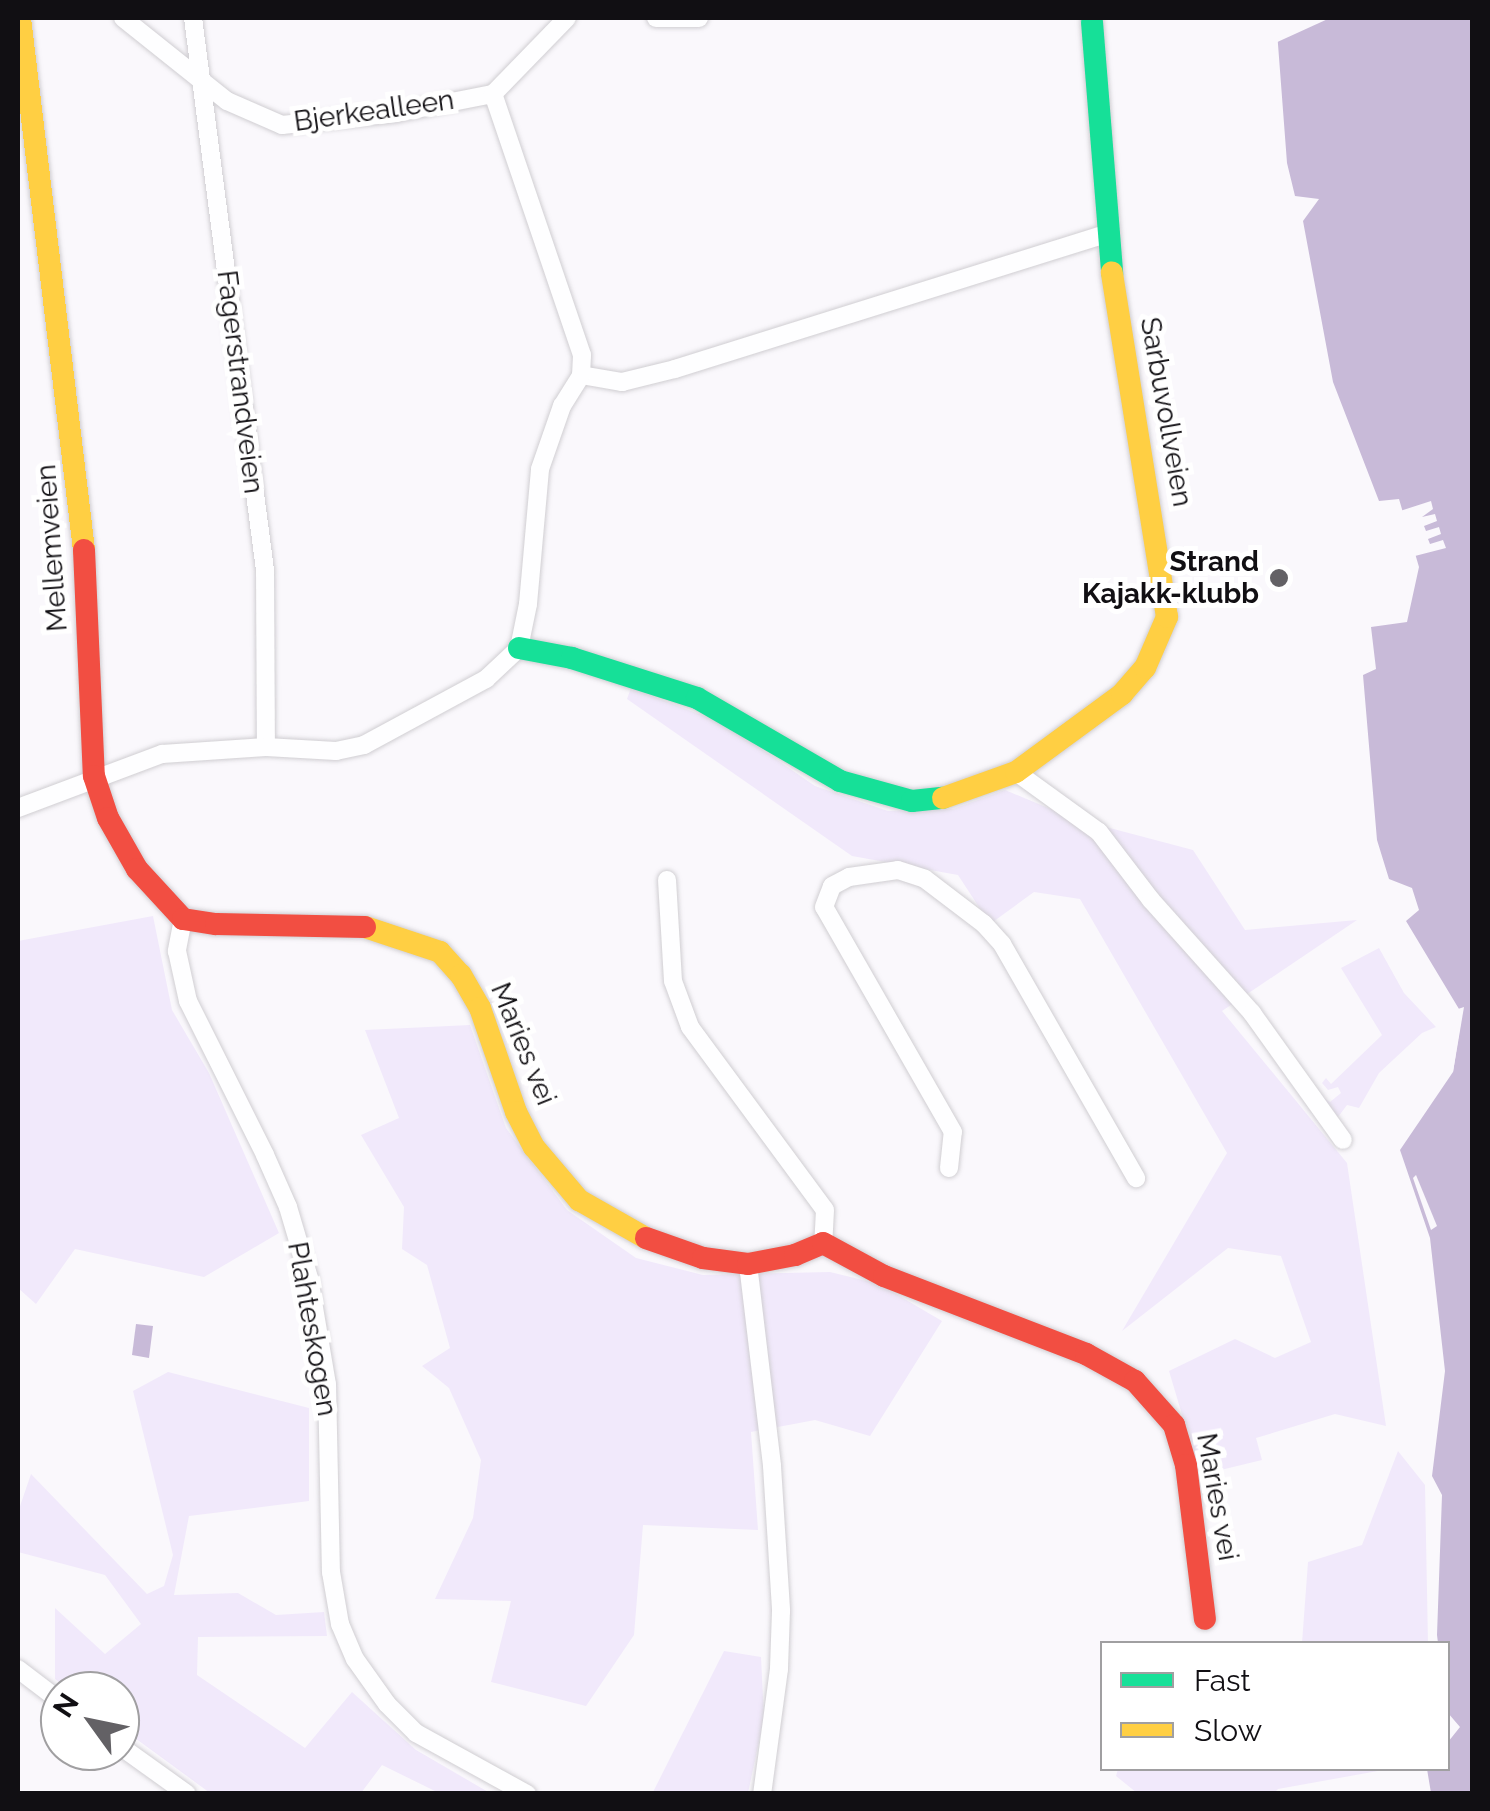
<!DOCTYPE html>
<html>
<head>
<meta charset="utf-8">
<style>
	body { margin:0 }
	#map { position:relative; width:1490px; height:1811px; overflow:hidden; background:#faf8fc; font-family:Raleway,sans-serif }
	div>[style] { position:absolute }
	.green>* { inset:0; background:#f1e9fb }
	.water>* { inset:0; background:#c8bad8 }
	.pier>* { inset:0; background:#faf8fc }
	.roads { filter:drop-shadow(0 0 2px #d0ced2) drop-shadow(0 0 2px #d0ced2) }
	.street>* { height:18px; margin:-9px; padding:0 9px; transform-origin:9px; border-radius:9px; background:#fefeff }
	.fast>* { height:22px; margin:-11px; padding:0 11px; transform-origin:11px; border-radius:11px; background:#16e098 }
	.slow>* { height:22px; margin:-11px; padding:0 11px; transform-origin:11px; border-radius:11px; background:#ffcf43 }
	.jam>* { height:22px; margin:-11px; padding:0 11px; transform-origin:11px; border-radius:11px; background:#f24e42 }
	.dots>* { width:28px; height:28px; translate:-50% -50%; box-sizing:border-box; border:5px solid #fff; border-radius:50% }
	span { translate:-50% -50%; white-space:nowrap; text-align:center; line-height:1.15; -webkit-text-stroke:10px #fff; paint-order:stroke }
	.street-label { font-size:28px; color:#110f13 }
	.poi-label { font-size:28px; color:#110f13; font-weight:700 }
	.right { translate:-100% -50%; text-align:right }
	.frame { position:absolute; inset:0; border:20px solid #110f13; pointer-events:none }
	.legend { position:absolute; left:1100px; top:1641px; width:350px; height:130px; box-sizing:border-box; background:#fff; border:2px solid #a09fa1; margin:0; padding:12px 18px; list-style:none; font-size:30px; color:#110f13 }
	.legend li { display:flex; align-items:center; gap:20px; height:50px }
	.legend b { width:50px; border:2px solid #a09fa1 }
	.north { position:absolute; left:40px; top:1671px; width:100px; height:100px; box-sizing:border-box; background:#fff; border:2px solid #a09fa1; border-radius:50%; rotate:303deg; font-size:28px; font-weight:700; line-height:40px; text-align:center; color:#110f13 }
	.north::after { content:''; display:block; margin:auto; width:35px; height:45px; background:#636165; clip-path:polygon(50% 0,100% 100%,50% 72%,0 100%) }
</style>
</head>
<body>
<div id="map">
	<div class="green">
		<div style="clip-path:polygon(631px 688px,725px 724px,815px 786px,888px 811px,953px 809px,1005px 790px,1072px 818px,1193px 850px,1245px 930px,1357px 920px,1222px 1011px,1347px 1163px,1386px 1426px,1335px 1414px,1256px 1438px,1262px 1460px,1200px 1475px,1169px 1371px,1235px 1339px,1275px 1358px,1311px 1342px,1281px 1256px,1228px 1248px,1122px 1331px,1227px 1153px,1080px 899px,1034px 892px,990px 924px,958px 875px,852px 856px,627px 699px)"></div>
		<div style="clip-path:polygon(153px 916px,172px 1010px,209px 1073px,279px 1233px,204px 1277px,75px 1249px,36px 1304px,18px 1288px,18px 941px)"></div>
		<div style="clip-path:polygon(1379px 948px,1404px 993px,1436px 1027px,1422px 1033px,1379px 1073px,1359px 1108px,1347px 1105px,1338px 1117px,1321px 1096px,1330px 1102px,1341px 1093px,1338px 1087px,1328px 1090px,1322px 1083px,1326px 1078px,1331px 1084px,1382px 1035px,1341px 968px)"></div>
		<div style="clip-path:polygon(470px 1025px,506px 1128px,567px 1210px,636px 1258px,703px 1275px,830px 1272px,879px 1284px,942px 1321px,870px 1436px,815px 1420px,751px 1432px,758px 1530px,643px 1525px,634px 1635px,586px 1706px,491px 1682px,511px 1601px,435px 1599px,473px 1518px,481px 1460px,449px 1388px,422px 1366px,450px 1348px,427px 1265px,402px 1249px,404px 1207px,361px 1135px,399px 1118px,365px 1030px)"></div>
		<div style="clip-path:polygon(168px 1372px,309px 1408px,309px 1501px,189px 1516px,174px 1595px,238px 1593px,276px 1615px,324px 1612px,327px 1636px,198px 1637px,197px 1675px,305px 1748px,352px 1692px,416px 1750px,490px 1793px,439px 1793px,382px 1765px,361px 1793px,210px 1793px,120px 1727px,120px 1691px,71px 1691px,55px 1679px,55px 1608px,105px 1654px,141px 1624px,105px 1575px,18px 1552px,18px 1512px,31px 1474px,147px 1594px,164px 1586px,173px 1555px,133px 1391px)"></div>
		<div style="clip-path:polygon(1398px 1451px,1425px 1485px,1428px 1643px,1302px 1643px,1308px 1562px,1362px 1545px)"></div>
		<div style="clip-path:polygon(724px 1651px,761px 1657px,764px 1718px,748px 1793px,652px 1794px)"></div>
		<div style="clip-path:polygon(1118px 1769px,1118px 1768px,1389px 1769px,1278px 1789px,1273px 1794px,1137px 1793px,1116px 1776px)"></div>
	</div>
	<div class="water">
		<div style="clip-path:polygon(1276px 18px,1472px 18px,1472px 1793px,1431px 1793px,1427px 1769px,1448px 1768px,1448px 1742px,1460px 1727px,1448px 1713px,1448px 1644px,1438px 1643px,1437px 1635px,1442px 1495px,1432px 1476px,1445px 1371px,1430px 1238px,1400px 1150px,1453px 1072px,1462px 1014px,1406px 921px,1419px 910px,1412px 888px,1389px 879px,1377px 840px,1363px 675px,1376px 669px,1371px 627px,1407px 622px,1419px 567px,1399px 499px,1379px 501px,1333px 382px,1303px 221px,1319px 199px,1295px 196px,1287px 163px)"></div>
		<div style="clip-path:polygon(136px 1324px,153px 1326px,149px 1358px,132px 1355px)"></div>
	</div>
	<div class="pier">
		<div style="clip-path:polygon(1271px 18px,1330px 18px,1273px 44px)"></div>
		<div style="clip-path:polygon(1431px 501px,1433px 509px,1422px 517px,1435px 514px,1437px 521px,1424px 526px,1426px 531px,1439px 527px,1441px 534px,1428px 539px,1430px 544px,1443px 540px,1446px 548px,1411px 557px,1397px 512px)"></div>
		<div style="clip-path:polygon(1464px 1007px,1453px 1072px,1447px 1071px,1455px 1010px)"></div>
		<div style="clip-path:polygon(1416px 1175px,1437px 1226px,1431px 1230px,1413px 1178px)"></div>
	</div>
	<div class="roads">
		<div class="street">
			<div style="left:123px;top:18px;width:133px;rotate:38.6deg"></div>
			<div style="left:227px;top:101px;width:60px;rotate:23.6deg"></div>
			<div style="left:282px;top:125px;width:115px;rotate:-6deg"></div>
			<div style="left:396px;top:113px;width:99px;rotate:-11.1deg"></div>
			<div style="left:493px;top:94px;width:106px;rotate:-45.8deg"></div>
			<div style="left:193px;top:18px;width:557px;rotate:82.57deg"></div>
			<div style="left:265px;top:570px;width:177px;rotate:89.7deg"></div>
			<div style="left:656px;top:18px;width:43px"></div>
			<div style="left:581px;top:375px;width:42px;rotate:9.7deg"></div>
			<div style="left:622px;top:382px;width:55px;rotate:-13.8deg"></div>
			<div style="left:675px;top:369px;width:452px;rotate:-17.4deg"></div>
			<div style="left:1016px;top:772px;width:102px;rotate:35.9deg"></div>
			<div style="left:1099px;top:832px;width:86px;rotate:52.6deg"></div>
			<div style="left:1151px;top:900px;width:152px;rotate:48.2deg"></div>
			<div style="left:1252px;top:1013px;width:156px;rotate:54.4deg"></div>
			<div style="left:18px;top:808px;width:154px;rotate:-20.6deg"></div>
			<div style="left:162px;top:754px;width:104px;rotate:-3.9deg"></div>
			<div style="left:266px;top:747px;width:70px;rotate:3.3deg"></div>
			<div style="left:336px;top:751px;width:29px;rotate:-12deg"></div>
			<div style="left:364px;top:745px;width:139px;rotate:-28.4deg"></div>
			<div style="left:486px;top:679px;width:45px;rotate:-43.2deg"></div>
			<div style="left:519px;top:648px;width:45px;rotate:-78.4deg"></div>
			<div style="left:528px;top:604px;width:136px;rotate:-84.9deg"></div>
			<div style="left:540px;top:469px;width:67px;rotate:-70.8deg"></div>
			<div style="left:562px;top:406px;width:36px;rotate:-58deg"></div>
			<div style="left:581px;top:375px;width:20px;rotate:-87deg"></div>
			<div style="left:582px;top:355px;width:276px;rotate:-108.8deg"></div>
			<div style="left:667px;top:880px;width:101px;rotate:86.6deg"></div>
			<div style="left:673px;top:981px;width:49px;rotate:69.7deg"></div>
			<div style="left:690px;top:1027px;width:227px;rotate:53.6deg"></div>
			<div style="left:825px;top:1210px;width:33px;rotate:93deg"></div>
			<div style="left:183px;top:919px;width:33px;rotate:101deg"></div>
			<div style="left:177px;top:951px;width:51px;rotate:77.6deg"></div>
			<div style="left:188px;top:1001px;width:172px;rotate:63.4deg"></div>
			<div style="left:265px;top:1155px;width:57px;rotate:66.1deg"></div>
			<div style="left:288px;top:1207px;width:74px;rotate:73.5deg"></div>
			<div style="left:309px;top:1278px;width:108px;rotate:80.4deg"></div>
			<div style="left:327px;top:1384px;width:188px;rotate:88.8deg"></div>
			<div style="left:331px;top:1572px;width:53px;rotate:80.2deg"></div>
			<div style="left:340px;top:1624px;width:38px;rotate:67deg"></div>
			<div style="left:355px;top:1659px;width:55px;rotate:54.6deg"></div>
			<div style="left:387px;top:1704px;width:41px;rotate:45deg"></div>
			<div style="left:416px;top:1733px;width:127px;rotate:28.8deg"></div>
			<div style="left:949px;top:1168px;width:36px;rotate:-84deg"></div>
			<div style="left:953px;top:1132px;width:259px;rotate:-119.8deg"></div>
			<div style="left:824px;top:907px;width:22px;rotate:-69deg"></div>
			<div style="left:832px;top:886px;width:19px;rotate:-28deg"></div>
			<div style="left:849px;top:877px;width:49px;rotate:-8.1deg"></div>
			<div style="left:898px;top:870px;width:28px;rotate:18deg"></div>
			<div style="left:925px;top:879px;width:74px;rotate:37.3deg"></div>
			<div style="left:984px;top:924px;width:27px;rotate:48deg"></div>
			<div style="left:1002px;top:944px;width:270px;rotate:60.2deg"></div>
			<div style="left:748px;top:1264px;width:203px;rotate:83.2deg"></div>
			<div style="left:772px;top:1466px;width:145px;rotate:86.4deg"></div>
			<div style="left:781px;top:1611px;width:58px;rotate:92deg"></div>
			<div style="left:779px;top:1669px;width:126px;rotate:97.7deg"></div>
			<div style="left:18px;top:1669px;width:53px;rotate:37.3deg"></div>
			<div style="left:120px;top:1746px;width:82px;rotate:35.6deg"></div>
		</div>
		<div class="fast">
			<div style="left:1092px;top:22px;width:251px;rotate:85.4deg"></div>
			<div style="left:519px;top:648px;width:54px;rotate:10.7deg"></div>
			<div style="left:572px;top:658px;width:131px;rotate:17.7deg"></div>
			<div style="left:697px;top:698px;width:165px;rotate:30.1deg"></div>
			<div style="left:840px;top:781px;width:75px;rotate:15.5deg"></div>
			<div style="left:912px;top:801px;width:31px;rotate:-6deg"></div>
		</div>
		<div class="slow">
			<div style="left:20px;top:18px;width:536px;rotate:83.14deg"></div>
			<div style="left:943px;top:798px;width:77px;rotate:-19.6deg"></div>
			<div style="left:1016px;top:772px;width:132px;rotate:-36.3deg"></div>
			<div style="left:1122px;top:694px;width:35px;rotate:-49deg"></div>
			<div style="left:1145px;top:668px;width:56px;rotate:-66.7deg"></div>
			<div style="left:1167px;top:617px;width:349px;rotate:-99.1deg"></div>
			<div style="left:365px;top:927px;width:79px;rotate:18.4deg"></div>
			<div style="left:440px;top:952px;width:31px;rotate:48deg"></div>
			<div style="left:461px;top:975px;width:38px;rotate:60deg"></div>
			<div style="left:480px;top:1008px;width:110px;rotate:70.9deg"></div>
			<div style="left:516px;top:1112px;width:39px;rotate:63deg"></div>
			<div style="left:534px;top:1147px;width:70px;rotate:49.7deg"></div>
			<div style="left:579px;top:1200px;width:77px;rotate:29.6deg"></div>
		</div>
		<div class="jam">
			<div style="left:84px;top:550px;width:226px;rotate:87.5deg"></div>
			<div style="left:94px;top:776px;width:44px;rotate:71.6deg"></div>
			<div style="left:108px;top:818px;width:59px;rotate:60.4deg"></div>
			<div style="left:137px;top:869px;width:68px;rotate:47.4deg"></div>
			<div style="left:183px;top:919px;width:33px;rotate:9deg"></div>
			<div style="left:216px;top:924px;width:149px;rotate:1.2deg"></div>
			<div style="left:646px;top:1238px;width:60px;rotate:19.3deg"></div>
			<div style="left:703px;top:1258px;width:45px;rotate:7.6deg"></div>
			<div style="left:748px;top:1264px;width:48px;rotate:-10.8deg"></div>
			<div style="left:795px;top:1255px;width:30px;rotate:-23deg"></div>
			<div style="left:823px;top:1243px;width:69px;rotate:28.4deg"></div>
			<div style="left:884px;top:1276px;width:217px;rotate:21.1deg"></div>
			<div style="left:1086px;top:1354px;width:56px;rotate:28.9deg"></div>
			<div style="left:1135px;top:1381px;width:59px;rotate:48.4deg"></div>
			<div style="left:1174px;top:1425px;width:42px;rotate:73.3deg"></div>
			<div style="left:1186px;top:1465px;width:155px;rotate:83deg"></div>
		</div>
	</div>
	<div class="dots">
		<div style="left:1279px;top:578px;background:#636165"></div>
	</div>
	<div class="street-label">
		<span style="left:374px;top:111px;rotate:-8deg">Bjerkealleen</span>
		<span style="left:240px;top:382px;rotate:83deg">Fagerstrandveien</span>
		<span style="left:1166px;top:412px;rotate:80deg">Sarbuvollveien</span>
		<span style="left:52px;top:548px;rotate:-94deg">Mellemveien</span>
		<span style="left:523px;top:1044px;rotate:68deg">Maries vei</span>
		<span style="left:312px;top:1329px;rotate:80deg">Plahteskogen</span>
		<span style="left:1217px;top:1497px;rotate:80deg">Maries vei</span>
	</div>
	<div class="poi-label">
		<span class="right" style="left:1259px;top:578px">Strand<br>Kajakk-klubb</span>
	</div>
	<div class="frame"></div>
	<ul class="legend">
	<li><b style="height:12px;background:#16e098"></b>Fast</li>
	<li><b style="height:12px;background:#ffcf43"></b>Slow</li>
	</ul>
	<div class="north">N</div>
</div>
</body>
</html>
